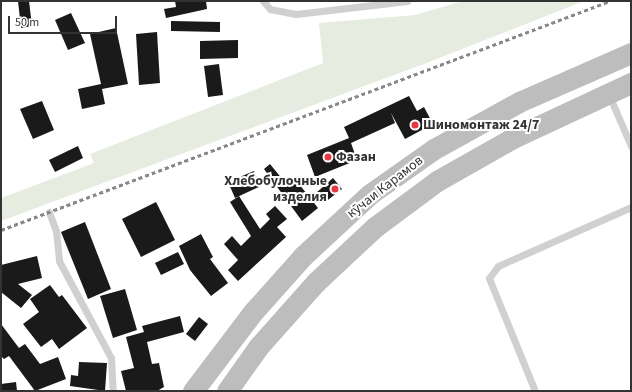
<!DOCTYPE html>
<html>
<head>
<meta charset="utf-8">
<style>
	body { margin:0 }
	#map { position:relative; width:632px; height:392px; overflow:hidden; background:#fff; font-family:"Source Sans 3",sans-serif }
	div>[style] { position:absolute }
	.green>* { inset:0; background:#e6ecdf }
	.building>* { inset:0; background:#1a1a1a }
	.lane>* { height:7px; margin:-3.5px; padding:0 3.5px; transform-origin:3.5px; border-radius:3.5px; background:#d0d0d0 }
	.secondary>* { height:21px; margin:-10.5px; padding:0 10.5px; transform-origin:10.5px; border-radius:10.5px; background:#bdbdbd }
	.rail>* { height:3px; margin-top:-1.5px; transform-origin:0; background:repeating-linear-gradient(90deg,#888 0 4px,transparent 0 7px) }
	.dots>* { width:11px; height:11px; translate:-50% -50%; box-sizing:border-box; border:2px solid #fff; border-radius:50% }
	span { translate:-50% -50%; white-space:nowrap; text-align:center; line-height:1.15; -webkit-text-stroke:4px #fff; paint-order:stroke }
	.poi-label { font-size:14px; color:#333; font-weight:700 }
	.left { translate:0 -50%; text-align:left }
	.right { translate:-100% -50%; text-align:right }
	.street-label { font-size:14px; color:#333 }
	.frame { position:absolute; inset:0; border:2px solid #333; pointer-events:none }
	.scale { position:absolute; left:8px; top:16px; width:109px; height:18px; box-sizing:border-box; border:2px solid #333; border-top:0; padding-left:5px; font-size:12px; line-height:14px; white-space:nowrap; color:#333; -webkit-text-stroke:3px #fff; paint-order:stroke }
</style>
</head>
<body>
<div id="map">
	<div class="green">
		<div style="clip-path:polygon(463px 1px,584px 1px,424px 64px,1px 221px,1px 198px,94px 163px,90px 154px,323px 63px,319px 23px,415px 15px)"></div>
	</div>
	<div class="building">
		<div style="clip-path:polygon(18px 1px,29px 1px,32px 26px,21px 28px)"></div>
		<div style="clip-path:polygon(175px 1px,206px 1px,207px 9px,166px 18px,164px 9px,176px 7px)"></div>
		<div style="clip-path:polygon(71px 13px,85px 43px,68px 50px,55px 20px)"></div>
		<div style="clip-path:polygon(171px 21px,220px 22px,220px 32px,171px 31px)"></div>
		<div style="clip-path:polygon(116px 28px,128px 84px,102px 89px,105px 104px,82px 109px,78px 89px,101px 84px,90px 34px)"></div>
		<div style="clip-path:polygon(157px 32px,160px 83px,139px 85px,136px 34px)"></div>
		<div style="clip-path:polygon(238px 40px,238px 58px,200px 59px,200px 41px)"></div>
		<div style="clip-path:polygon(219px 64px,223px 95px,208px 97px,204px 66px)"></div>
		<div style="clip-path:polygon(409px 96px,417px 111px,424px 107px,433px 124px,405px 139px,391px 113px,395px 123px,351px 143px,357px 160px,315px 177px,307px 155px,349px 138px,344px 127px)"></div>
		<div style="clip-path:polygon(42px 101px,54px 130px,33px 139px,20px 109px)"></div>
		<div style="clip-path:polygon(78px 146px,83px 158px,55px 172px,49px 160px)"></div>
		<div style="clip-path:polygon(270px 164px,287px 185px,295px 179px,318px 208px,302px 221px,264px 169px)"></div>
		<div style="clip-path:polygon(254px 171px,261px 186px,235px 198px,228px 182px)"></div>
		<div style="clip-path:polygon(333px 178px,342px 189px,324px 203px,316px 193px)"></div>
		<div style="clip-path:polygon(239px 196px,260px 229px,270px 219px,266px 214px,275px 206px,287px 219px,277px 227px,286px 237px,238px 281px,228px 270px,238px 260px,224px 244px,232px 236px,241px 246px,251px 236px,230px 202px)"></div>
		<div style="clip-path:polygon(156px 202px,175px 240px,141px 257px,122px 219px)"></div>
		<div style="clip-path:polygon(85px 222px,111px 289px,88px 299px,61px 232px)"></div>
		<div style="clip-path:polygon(201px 234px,213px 257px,210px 259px,228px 283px,211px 296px,190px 270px,179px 246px)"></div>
		<div style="clip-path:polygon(178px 252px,184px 264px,161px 275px,155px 263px)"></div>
		<div style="clip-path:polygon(37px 256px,42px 278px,18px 284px,32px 295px,21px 308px,1px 292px,1px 265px)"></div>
		<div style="clip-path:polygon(50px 285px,59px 297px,62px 295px,87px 328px,59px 349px,52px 339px,41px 347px,23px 324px,39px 312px,30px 299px)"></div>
		<div style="clip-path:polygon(125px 289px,137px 330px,113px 338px,100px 296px)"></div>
		<div style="clip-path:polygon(180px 316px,184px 332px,147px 342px,152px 364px,159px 363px,164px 387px,157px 391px,126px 391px,121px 371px,134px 368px,126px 337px,144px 332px,142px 326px)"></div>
		<div style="clip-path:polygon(199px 317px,208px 324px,195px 341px,186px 334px)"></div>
		<div style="clip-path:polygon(1px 324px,19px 348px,25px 344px,40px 364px,58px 357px,66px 379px,35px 391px,9px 356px,4px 359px,1px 356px)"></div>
		<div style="clip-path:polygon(79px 362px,107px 363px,105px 391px,70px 386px,71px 375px,78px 376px)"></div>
		<div style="clip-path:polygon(16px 382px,17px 391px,1px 391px,1px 384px)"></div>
	</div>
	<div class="lane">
		<div style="left:263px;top:1px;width:11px;rotate:49deg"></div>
		<div style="left:270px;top:9px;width:26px;rotate:11deg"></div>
		<div style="left:296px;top:14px;width:112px;rotate:-6.7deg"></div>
		<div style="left:609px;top:95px;width:56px;rotate:66.7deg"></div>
		<div style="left:49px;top:212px;width:20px;rotate:70deg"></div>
		<div style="left:56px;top:231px;width:30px;rotate:84deg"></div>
		<div style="left:59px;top:261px;width:110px;rotate:61.8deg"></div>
		<div style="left:111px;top:358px;width:33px;rotate:87deg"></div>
		<div style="left:535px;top:391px;width:122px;rotate:-112.2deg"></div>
		<div style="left:489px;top:278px;width:15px;rotate:-53deg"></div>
		<div style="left:498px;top:266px;width:145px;rotate:-23.9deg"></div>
	</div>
	<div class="secondary">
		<div style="left:193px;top:391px;width:99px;rotate:-52.8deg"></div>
		<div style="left:253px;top:312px;width:75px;rotate:-48.2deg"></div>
		<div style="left:303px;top:256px;width:91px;rotate:-42.8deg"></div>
		<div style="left:370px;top:194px;width:78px;rotate:-35.1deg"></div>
		<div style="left:434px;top:149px;width:97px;rotate:-28.9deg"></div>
		<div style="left:519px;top:102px;width:122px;rotate:-23.6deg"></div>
		<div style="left:227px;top:391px;width:55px;rotate:-54.6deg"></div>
		<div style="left:259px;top:346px;width:86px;rotate:-48.3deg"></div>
		<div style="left:316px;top:282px;width:81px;rotate:-43deg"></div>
		<div style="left:375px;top:227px;width:77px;rotate:-36.6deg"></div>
		<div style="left:437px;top:181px;width:87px;rotate:-29.5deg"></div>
		<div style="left:513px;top:138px;width:130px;rotate:-25deg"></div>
	</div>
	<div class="rail">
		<div style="left:1px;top:230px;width:651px;rotate:-20.61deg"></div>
	</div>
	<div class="dots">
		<div style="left:415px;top:125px;background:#e63946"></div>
		<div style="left:328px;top:157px;background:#e63946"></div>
		<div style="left:335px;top:189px;background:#e63946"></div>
	</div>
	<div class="poi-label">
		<span class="left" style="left:423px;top:125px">Шиномонтаж 24/7</span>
		<span class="left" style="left:336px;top:157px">Фазан</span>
		<span class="right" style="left:327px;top:189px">Хлебобулочные<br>изделия</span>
	</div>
	<div class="street-label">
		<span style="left:385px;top:187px;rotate:-38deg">кӯчаи Карамов</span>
	</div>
	<div class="frame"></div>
	<div class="scale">50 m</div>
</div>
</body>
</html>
